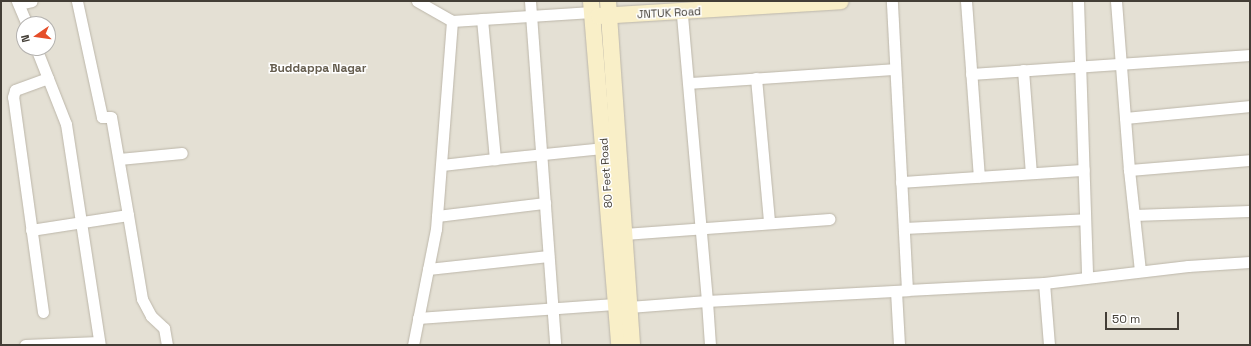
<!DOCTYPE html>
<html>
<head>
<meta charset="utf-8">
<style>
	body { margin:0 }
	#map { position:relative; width:1251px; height:346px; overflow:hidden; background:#f1eee6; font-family:"Space Grotesk",sans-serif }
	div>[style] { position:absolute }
	.residential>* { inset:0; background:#e4e0d4 }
	.roads { filter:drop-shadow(0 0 1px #bcb6a9) drop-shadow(0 0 1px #bcb6a9) }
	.street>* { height:11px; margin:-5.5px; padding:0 5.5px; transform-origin:5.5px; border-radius:5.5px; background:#fff }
	.secondary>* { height:16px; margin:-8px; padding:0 8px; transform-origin:8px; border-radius:8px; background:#f9efc8 }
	span { translate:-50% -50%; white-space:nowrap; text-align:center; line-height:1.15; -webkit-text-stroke:3px #fff; paint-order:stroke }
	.street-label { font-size:11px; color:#433e36 }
	.neighbourhood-label { font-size:12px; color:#655d4e; font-weight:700 }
	.frame { position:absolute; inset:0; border:2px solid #433e36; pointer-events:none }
	.north { position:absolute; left:16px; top:16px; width:40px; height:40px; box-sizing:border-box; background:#fff; border:1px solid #b4b2af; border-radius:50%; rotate:257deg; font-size:11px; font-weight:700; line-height:16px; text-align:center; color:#433e36 }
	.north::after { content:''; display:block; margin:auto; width:14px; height:18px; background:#e54e29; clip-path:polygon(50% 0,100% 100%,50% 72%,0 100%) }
	.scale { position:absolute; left:1105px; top:312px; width:74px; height:18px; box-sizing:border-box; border:2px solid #433e36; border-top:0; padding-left:5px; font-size:12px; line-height:14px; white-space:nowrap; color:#433e36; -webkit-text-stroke:3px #fff; paint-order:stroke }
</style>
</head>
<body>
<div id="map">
	<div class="residential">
		<div style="clip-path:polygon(evenodd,1px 1px,1250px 1px,1250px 345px,1px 345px,1px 1px,24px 24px,48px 24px,48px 48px,24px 48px,24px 24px)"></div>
	</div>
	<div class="roads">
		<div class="street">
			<div style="left:17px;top:1px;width:25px;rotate:67deg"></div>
			<div style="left:417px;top:1px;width:40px;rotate:29.7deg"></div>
			<div style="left:452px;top:21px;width:140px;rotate:-3.7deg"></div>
			<div style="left:530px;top:1px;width:345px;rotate:85.8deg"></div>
			<div style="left:966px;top:1px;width:176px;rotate:85.8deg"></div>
			<div style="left:1078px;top:1px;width:276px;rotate:88.1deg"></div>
			<div style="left:1116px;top:1px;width:169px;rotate:85.6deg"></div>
			<div style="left:19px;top:4px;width:13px;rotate:-13deg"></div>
			<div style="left:482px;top:19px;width:141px;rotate:84.7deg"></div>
			<div style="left:495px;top:159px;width:110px;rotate:-5.8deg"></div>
			<div style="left:36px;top:48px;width:82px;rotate:68.5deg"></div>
			<div style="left:66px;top:124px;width:224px;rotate:81.3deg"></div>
			<div style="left:1023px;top:70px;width:103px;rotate:85.6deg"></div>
			<div style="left:971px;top:74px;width:280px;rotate:-3.9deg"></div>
			<div style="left:756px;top:78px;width:145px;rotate:84.8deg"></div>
			<div style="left:689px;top:83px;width:206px;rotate:-3.9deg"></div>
			<div style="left:1125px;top:118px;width:126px;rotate:-5.5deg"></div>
			<div style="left:119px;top:159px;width:63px;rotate:-5.4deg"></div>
			<div style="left:442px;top:165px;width:53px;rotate:-6.5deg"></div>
			<div style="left:901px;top:182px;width:183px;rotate:-3.8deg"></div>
			<div style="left:128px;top:215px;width:85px;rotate:80.5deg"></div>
			<div style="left:142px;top:299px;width:19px;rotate:62deg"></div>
			<div style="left:151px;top:316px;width:18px;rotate:43deg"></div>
			<div style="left:164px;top:328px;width:17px;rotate:80deg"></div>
			<div style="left:1134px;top:215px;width:115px;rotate:-2deg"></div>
			<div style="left:437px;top:216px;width:109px;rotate:-6.9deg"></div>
			<div style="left:904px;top:228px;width:181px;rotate:-2.8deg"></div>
			<div style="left:31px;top:230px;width:98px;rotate:-8.8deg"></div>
			<div style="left:128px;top:215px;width:99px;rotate:-99.8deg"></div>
			<div style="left:111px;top:117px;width:9px;rotate:180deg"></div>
			<div style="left:102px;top:117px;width:119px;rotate:-102.2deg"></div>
			<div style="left:624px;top:234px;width:206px;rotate:-4.2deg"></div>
			<div style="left:428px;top:269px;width:121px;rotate:-6.2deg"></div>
			<div style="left:1140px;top:271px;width:102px;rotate:-96.2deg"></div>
			<div style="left:1129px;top:170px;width:121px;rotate:-4.7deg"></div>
			<div style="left:907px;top:290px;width:137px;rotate:-2.9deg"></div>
			<div style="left:896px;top:291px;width:54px;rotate:86.8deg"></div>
			<div style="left:43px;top:312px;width:217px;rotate:-97.9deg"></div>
			<div style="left:13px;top:97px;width:7px;rotate:-74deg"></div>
			<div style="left:15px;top:90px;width:35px;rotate:-20deg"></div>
			<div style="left:418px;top:318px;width:197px;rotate:-4.1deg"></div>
			<div style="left:615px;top:304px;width:14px;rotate:12deg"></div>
			<div style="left:629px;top:307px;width:78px;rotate:-4.4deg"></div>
			<div style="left:707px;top:301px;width:289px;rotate:-95deg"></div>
			<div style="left:25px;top:345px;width:74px;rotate:-2.3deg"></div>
			<div style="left:413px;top:345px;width:118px;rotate:-78.8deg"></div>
			<div style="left:436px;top:229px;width:209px;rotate:-85.6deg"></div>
			<div style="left:710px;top:345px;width:44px;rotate:-93.9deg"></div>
			<div style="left:707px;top:301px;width:200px;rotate:-3.1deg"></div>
			<div style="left:907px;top:290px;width:289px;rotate:-93deg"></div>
			<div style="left:1049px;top:345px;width:62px;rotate:-94.6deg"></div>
			<div style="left:1044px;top:283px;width:145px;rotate:-6.7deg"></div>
			<div style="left:1188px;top:266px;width:62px;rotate:-3.7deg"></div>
		</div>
		<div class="secondary">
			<div style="left:591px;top:1px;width:345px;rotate:85.3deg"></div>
			<div style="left:608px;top:1px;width:345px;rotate:86deg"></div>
			<div style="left:599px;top:16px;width:242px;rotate:-3.5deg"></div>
		</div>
	</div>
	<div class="street-label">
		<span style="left:669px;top:13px;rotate:-3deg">JNTUK Road</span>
		<span style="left:606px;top:173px;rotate:-94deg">80 Feet Road</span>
	</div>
	<div class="neighbourhood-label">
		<span style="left:318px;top:69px">Buddappa Nagar</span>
	</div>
	<div class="frame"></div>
	<div class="north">N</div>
	<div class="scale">50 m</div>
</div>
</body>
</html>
